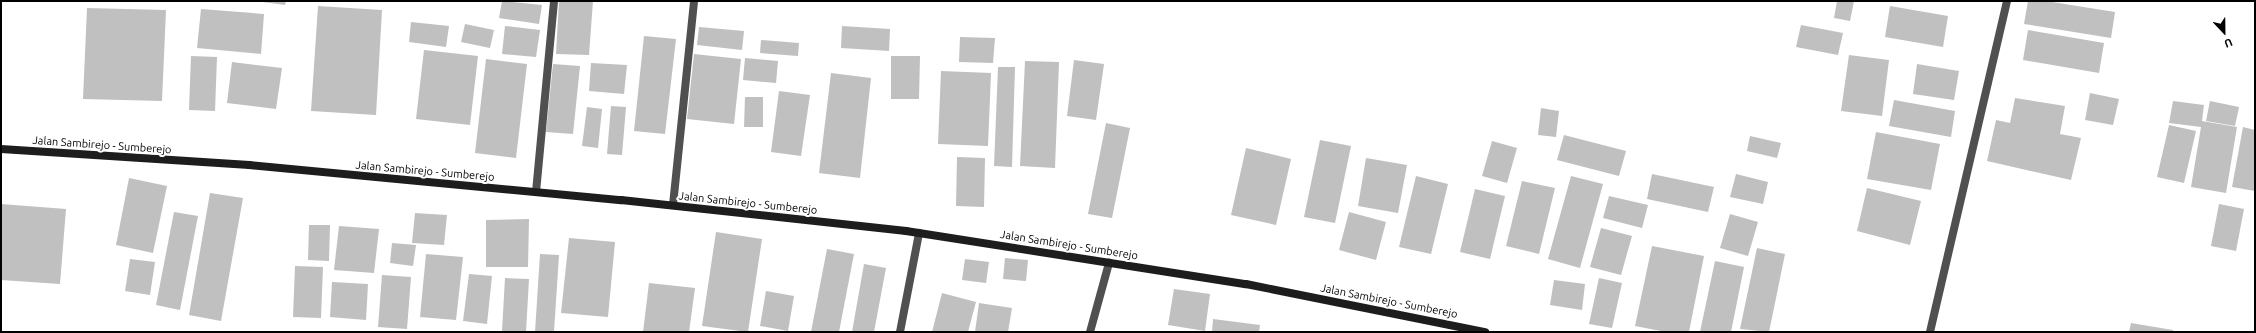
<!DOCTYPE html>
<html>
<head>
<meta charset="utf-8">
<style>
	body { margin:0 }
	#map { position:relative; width:2256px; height:333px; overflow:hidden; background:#fff; font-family:Ubuntu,sans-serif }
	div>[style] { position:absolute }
	.building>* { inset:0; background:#c0c0c0 }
	.street>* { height:8px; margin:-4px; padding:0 4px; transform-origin:4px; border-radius:4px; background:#505050 }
	.secondary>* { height:8px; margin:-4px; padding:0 4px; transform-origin:4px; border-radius:4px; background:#1d1d1d }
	span { translate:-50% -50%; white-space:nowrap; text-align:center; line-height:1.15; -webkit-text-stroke:4px #fff; paint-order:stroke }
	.street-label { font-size:11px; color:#000 }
	.frame { position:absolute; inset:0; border:2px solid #000; pointer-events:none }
	.north { position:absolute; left:2204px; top:12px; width:40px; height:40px; -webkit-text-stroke:3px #fff; paint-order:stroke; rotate:158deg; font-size:11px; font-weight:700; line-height:16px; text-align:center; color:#000 }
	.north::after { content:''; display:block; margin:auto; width:14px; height:18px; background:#000; clip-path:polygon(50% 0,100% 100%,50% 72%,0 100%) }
</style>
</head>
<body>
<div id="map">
	<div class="building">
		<div style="clip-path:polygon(255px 1px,286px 1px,285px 5px)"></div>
		<div style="clip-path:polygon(502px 1px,542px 5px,539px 24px,499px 18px)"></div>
		<div style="clip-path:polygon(559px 1px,593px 1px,589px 55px,556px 54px)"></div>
		<div style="clip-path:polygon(1837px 1px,1854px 1px,1850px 21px,1834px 18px)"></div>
		<div style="clip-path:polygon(2028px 1px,2046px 1px,2115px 12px,2111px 38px,2024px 24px)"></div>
		<div style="clip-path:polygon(318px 6px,382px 10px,376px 115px,311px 111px)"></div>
		<div style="clip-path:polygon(1890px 6px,1948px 16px,1943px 47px,1885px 37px)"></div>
		<div style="clip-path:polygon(87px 8px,166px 10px,162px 101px,83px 99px)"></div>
		<div style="clip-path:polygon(201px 9px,264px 14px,261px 54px,197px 48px)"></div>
		<div style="clip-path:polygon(411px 22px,449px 26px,446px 47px,409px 42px)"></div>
		<div style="clip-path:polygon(465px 24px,494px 30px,490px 48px,461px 42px)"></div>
		<div style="clip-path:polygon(1801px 25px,1843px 33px,1838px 55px,1796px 47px)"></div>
		<div style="clip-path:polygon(505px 26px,540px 30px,536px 57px,502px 54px)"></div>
		<div style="clip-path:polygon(842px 26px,890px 29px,889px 51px,841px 48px)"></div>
		<div style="clip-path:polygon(699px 27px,744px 31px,742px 50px,697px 45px)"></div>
		<div style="clip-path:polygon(2028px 30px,2104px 43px,2099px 73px,2023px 60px)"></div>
		<div style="clip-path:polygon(644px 36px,676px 39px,665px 134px,634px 131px)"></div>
		<div style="clip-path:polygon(960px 37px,995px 38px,993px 63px,959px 62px)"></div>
		<div style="clip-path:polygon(761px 40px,799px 43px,798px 56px,760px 53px)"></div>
		<div style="clip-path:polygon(424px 50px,478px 56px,470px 125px,416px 119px)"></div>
		<div style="clip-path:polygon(694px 54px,741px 59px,734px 124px,687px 119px)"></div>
		<div style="clip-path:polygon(1849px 55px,1889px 60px,1882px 116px,1841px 111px)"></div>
		<div style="clip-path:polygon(191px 56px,217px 57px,215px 111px,189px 110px)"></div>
		<div style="clip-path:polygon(891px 56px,920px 56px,919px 99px,891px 99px)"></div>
		<div style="clip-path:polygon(745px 58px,778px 61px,776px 83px,743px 80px)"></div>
		<div style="clip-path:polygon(486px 59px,527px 64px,516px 158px,475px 153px)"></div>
		<div style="clip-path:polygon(1074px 60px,1104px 64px,1096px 120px,1067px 116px)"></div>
		<div style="clip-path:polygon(1025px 61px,1059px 62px,1055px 168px,1020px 166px)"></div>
		<div style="clip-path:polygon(232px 62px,282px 68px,276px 109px,227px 103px)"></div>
		<div style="clip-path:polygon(591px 63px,627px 65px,624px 94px,589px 91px)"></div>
		<div style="clip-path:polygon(553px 64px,580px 66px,573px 134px,546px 132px)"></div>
		<div style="clip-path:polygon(1917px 64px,1959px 71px,1954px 100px,1913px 94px)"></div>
		<div style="clip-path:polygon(998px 67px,1015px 67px,1012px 167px,994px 166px)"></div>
		<div style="clip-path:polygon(941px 71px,991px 73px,988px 146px,938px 144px)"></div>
		<div style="clip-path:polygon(831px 73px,871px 78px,860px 178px,819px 173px)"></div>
		<div style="clip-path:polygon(779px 91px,810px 95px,801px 156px,771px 152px)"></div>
		<div style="clip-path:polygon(2090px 93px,2119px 99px,2113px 125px,2085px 120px)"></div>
		<div style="clip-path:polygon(745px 97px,763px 97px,763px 127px,744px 127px)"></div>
		<div style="clip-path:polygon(2015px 98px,2065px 106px,2060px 134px,2081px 138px,2071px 180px,1987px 161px,1996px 120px,2010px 123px)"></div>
		<div style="clip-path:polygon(1894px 100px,1955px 111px,1951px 137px,1889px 126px)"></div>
		<div style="clip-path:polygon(2173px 101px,2204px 105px,2202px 121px,2237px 127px,2226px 193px,2191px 187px,2201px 127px,2169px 123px)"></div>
		<div style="clip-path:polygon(2210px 101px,2239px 107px,2235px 126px,2206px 121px)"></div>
		<div style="clip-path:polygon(611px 106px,626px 107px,622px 155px,607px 154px)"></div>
		<div style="clip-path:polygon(587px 107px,602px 109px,598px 148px,582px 146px)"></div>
		<div style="clip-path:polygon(1541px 108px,1559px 111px,1556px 137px,1538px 135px)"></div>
		<div style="clip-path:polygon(1106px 123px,1130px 128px,1112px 218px,1088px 214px)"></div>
		<div style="clip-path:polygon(2169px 125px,2196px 131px,2184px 183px,2157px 177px)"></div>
		<div style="clip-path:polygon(2243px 127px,2255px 130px,2255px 191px,2232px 187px)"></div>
		<div style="clip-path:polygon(1876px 132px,1940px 144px,1931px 190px,1867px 179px)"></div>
		<div style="clip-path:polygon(1564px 135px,1626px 151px,1619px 176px,1557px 160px)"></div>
		<div style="clip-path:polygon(1750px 136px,1781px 143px,1777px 158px,1747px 151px)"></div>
		<div style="clip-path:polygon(1320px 140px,1351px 146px,1335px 223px,1304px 217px)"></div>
		<div style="clip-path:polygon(1492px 141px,1517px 148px,1507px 183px,1482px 176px)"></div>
		<div style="clip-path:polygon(1246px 148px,1291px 159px,1276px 225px,1231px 215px)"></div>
		<div style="clip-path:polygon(957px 157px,985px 158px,984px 207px,956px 206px)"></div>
		<div style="clip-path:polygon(1366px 158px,1407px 165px,1398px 213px,1358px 206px)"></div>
		<div style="clip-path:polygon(1652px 174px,1714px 187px,1708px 212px,1647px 199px)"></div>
		<div style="clip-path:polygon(1736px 174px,1768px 182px,1763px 204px,1730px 197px)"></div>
		<div style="clip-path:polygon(1416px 176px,1448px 184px,1431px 254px,1399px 247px)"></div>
		<div style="clip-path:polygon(1571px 176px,1603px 184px,1580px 268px,1548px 259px)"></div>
		<div style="clip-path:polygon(129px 178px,167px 186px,153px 253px,116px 245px)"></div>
		<div style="clip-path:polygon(1522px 181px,1555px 188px,1539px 254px,1506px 246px)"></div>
		<div style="clip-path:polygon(1867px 188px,1921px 201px,1910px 245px,1857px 231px)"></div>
		<div style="clip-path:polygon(1475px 189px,1505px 196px,1490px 259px,1460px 252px)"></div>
		<div style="clip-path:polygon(210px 193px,243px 198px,221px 321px,189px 315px)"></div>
		<div style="clip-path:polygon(1609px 196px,1648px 205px,1642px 228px,1603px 218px)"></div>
		<div style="clip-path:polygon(1px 204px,66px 209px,60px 284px,1px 280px)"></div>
		<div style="clip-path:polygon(2219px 204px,2244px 209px,2236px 251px,2211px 246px)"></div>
		<div style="clip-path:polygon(174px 212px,198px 216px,180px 310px,156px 305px)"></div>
		<div style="clip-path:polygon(1349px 212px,1386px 222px,1376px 260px,1339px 250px)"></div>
		<div style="clip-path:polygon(415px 213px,447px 215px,444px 245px,412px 243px)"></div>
		<div style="clip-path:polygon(1730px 214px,1758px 222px,1748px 256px,1720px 248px)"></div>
		<div style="clip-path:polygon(529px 219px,528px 267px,486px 267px,486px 220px)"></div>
		<div style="clip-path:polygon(309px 225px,330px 225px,329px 261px,308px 260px)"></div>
		<div style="clip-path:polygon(339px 226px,379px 229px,374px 273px,334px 270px)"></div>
		<div style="clip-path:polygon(1601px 228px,1632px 236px,1621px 275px,1590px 267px)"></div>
		<div style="clip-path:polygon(716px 232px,762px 239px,748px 332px,702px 326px)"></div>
		<div style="clip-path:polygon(569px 238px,615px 242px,608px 317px,561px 313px)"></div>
		<div style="clip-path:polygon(392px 243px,416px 245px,413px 266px,390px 263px)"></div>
		<div style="clip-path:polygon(1652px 246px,1704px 256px,1689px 332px,1666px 332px,1635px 326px)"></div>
		<div style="clip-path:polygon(1757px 248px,1785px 254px,1769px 332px,1740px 329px)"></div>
		<div style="clip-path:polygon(827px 249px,854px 254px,839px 332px,811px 332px)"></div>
		<div style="clip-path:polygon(426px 254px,463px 257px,456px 320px,420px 317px)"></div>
		<div style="clip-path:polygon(540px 254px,559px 255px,554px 332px,535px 332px)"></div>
		<div style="clip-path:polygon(1005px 258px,1028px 260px,1026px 281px,1003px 279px)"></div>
		<div style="clip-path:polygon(130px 259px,155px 262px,150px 295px,125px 291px)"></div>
		<div style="clip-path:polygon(965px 259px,989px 262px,986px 283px,962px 280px)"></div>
		<div style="clip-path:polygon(1715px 261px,1744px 267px,1731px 332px,1700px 332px)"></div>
		<div style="clip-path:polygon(864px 264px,886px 268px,874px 332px,852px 332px)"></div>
		<div style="clip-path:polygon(295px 266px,323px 267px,321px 318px,293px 317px)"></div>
		<div style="clip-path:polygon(469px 274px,492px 276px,487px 324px,463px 321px)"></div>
		<div style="clip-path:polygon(382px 275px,411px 277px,407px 329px,378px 327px)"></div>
		<div style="clip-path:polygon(505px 278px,529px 279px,526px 332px,502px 331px)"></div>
		<div style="clip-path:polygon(1599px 278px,1622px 283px,1612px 328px,1589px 324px)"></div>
		<div style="clip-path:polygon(1554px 280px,1585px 284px,1582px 310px,1550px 305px)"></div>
		<div style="clip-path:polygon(332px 282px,368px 284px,366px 320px,330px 317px)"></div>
		<div style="clip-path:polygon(649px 283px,695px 288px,689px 332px,643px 332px)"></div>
		<div style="clip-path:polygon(1174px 289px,1210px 294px,1205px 331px,1168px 325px)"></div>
		<div style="clip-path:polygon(766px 291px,794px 296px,788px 331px,760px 326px)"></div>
		<div style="clip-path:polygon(942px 293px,976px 302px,968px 332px,932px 332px)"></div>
		<div style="clip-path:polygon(979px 303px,1012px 308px,1008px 332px,975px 332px)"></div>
		<div style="clip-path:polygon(1213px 319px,1260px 325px,1259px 332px,1212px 332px)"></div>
		<div style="clip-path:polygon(2131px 323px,2173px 330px,2173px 332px,2129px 332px)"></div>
	</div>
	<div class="street">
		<div style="left:536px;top:192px;width:192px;rotate:-84.6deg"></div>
		<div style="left:673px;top:205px;width:205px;rotate:-84.1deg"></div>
		<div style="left:900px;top:332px;width:101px;rotate:-79.1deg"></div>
		<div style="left:1090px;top:332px;width:72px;rotate:-74.6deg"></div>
		<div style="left:1930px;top:332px;width:340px;rotate:-76.9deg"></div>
	</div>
	<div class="secondary">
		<div style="left:1px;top:149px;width:249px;rotate:3.7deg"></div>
		<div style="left:249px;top:165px;width:374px;rotate:5.4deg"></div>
		<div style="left:621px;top:200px;width:287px;rotate:6.2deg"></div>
		<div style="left:906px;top:231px;width:344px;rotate:8.9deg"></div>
		<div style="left:1246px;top:284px;width:244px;rotate:11.4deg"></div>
	</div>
	<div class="street-label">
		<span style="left:102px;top:145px;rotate:4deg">Jalan Sambirejo - Sumberejo</span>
		<span style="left:425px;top:171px;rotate:5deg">Jalan Sambirejo - Sumberejo</span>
		<span style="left:748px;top:203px;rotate:6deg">Jalan Sambirejo - Sumberejo</span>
		<span style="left:1069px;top:245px;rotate:9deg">Jalan Sambirejo - Sumberejo</span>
		<span style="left:1389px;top:301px;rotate:11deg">Jalan Sambirejo - Sumberejo</span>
	</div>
	<div class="frame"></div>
	<div class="north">U</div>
</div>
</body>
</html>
